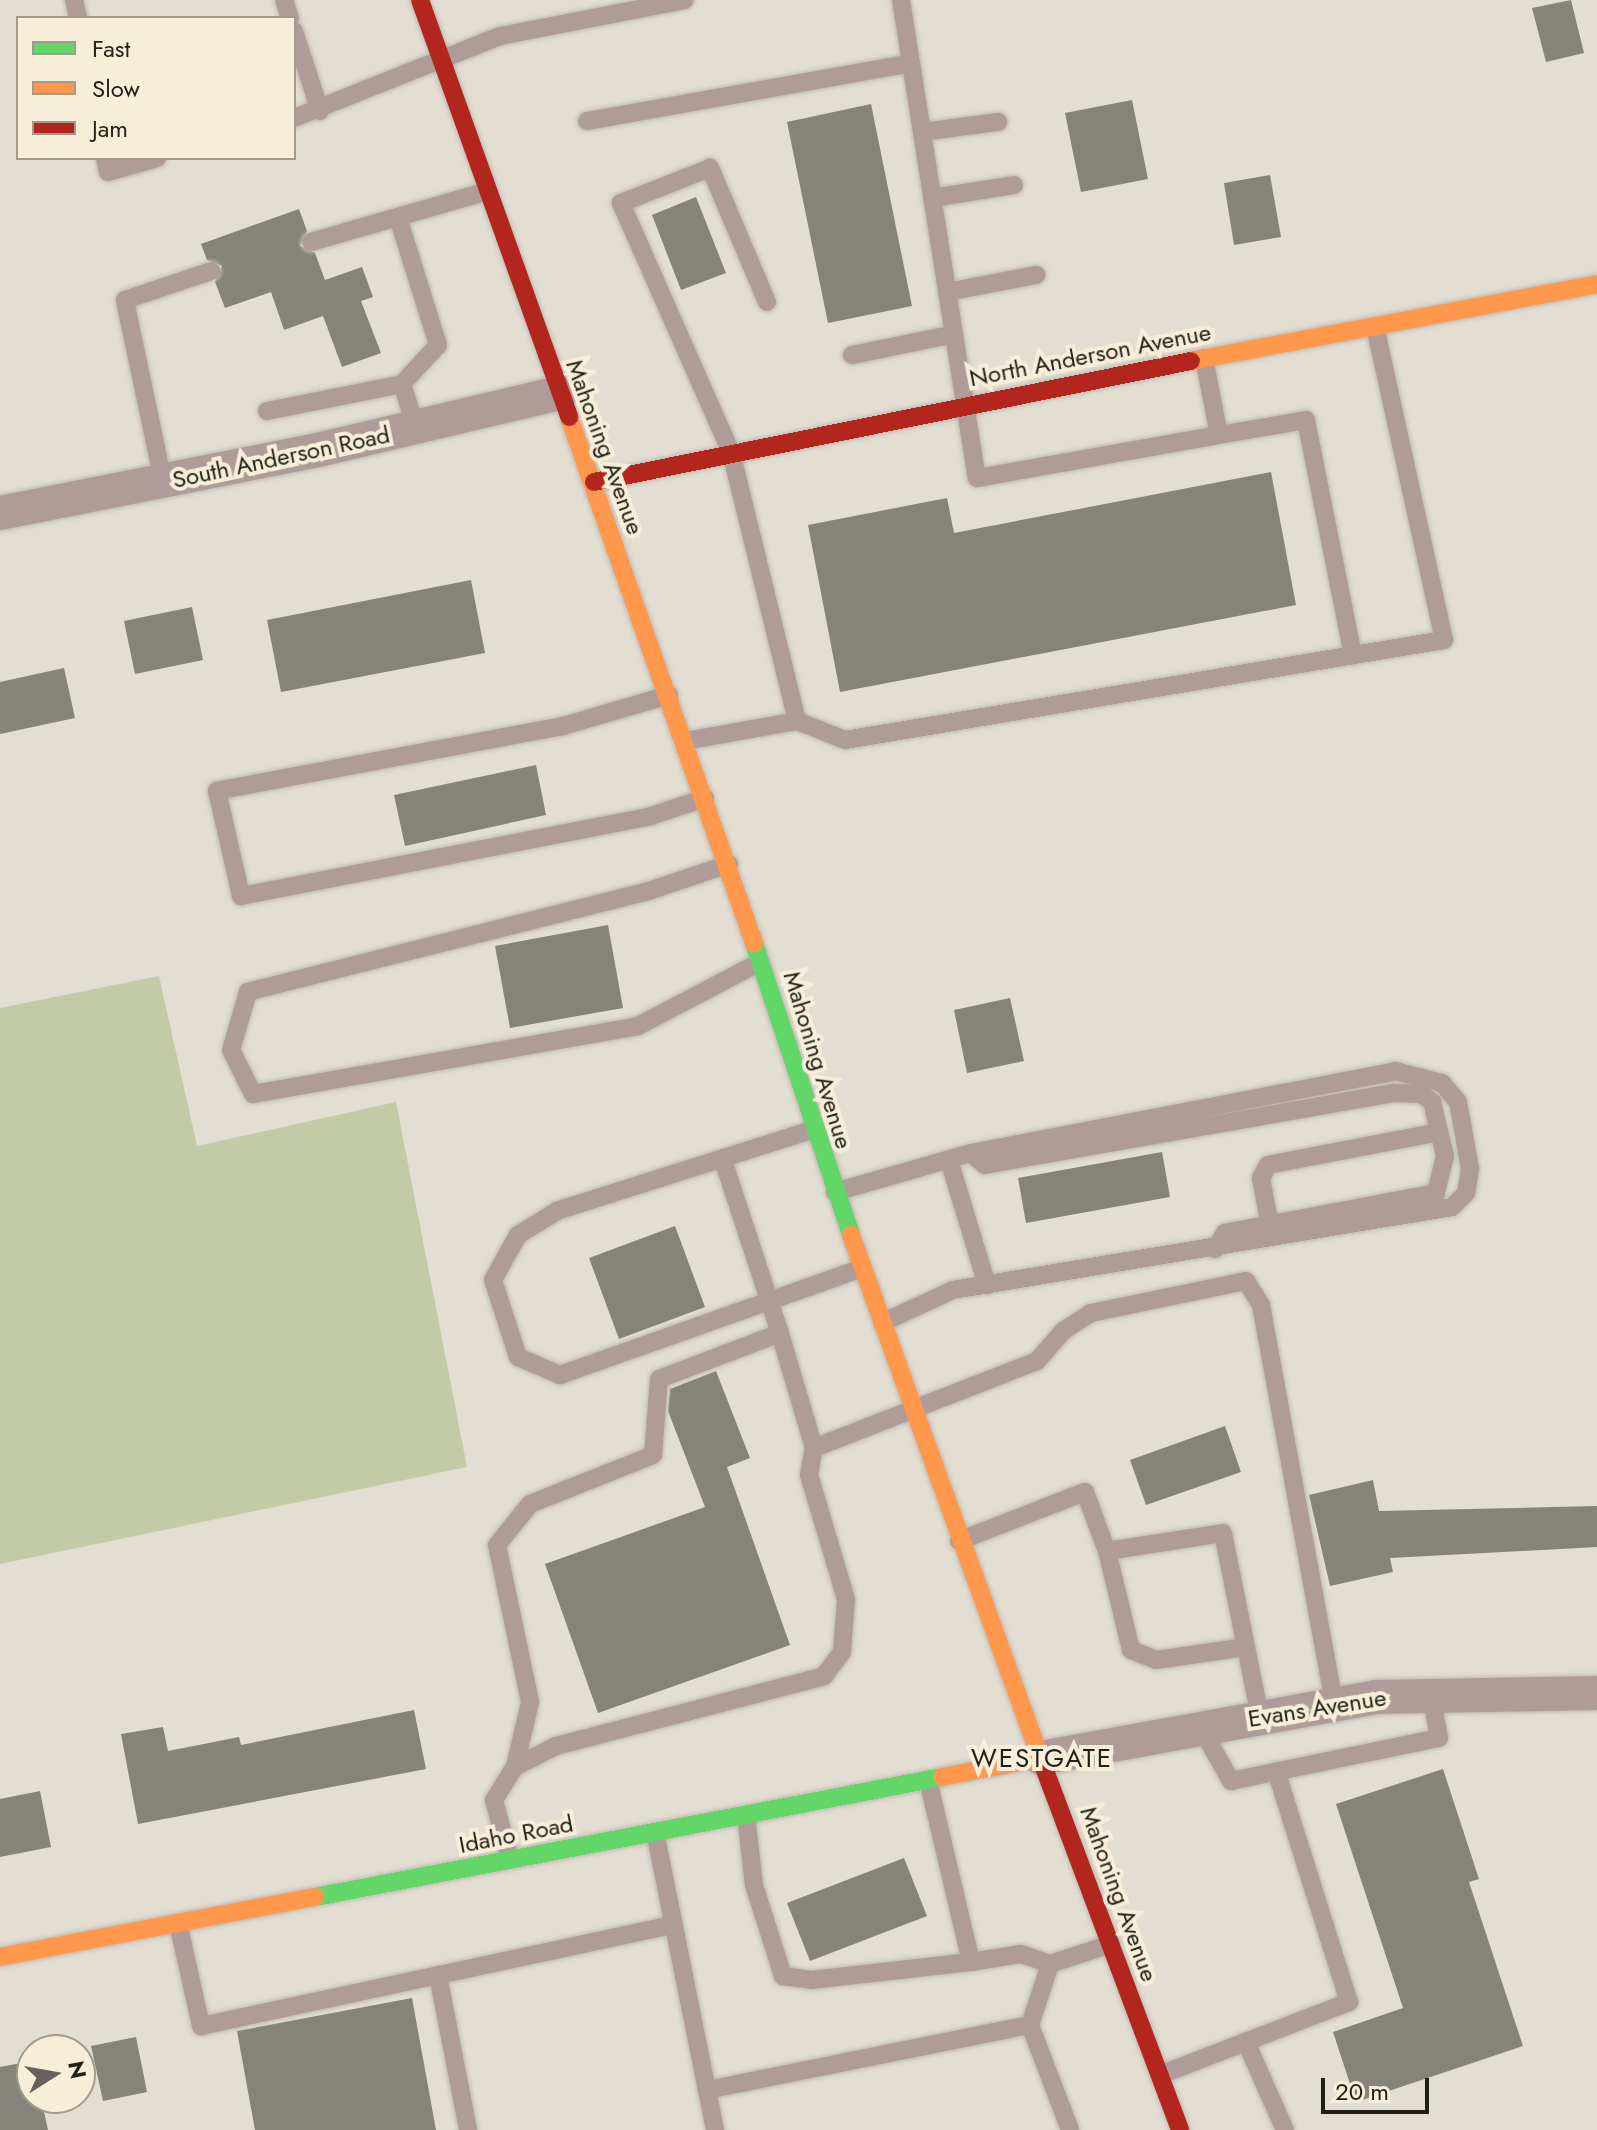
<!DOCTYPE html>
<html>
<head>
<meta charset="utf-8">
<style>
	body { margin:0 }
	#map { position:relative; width:1597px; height:2130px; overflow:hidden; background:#e3ded2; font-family:Jost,sans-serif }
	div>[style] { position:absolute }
	.green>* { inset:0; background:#c2cba5 }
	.building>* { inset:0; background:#86837a }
	.roads { filter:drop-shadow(0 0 2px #bfbbb2) drop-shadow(0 0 2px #bfbbb2) }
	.lane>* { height:18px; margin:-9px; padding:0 9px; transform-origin:9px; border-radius:9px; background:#af9b98 }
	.street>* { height:34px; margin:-17px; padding:0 17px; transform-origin:17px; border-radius:17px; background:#af9b98 }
	.fast>* { height:18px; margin:-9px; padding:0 9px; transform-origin:9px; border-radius:9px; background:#63d668 }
	.slow>* { height:18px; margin:-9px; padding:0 9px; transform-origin:9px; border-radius:9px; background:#ff974d }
	.jam>* { height:18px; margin:-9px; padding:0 9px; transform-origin:9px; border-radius:9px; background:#b3261e }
	span { translate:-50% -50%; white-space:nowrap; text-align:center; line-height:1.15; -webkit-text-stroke:8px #f7eed9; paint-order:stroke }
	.street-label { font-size:24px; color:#221f18 }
	.neighbourhood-label { font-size:26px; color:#221f18; letter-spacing:2px }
	.legend { position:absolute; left:16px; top:16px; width:280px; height:144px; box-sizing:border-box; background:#f7eed9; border:2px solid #a29b8c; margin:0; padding:10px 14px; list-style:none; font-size:24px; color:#221f18 }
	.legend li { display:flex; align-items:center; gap:16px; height:40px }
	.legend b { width:40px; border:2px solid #a29b8c }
	.north { position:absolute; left:16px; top:2034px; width:80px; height:80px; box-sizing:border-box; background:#f7eed9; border:2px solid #a29b8c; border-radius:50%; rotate:79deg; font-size:22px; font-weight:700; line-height:32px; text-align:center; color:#221f18 }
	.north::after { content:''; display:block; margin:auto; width:28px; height:36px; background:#666259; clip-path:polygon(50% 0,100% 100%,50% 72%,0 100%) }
	.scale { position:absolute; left:1321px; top:2078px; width:108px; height:36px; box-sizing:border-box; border:4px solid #221f18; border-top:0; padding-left:10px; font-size:24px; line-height:28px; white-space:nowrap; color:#221f18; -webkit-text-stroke:6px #f7eed9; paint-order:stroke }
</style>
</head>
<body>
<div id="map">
	<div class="green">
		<div style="clip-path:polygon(159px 976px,197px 1146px,396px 1102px,467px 1467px,0 1564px,0 1008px)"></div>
	</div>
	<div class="building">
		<div style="clip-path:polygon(1571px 0,1584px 53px,1546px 62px,1532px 8px)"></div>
		<div style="clip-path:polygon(1132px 100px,1148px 179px,1081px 192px,1065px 113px)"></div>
		<div style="clip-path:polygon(871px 104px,912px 306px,828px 323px,787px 122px)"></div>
		<div style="clip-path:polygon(1270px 175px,1281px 237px,1234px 245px,1224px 183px)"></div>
		<div style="clip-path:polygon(696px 197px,726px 273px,681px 290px,652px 215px)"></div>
		<div style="clip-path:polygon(299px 209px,307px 231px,300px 246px,315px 253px,325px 280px,362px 267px,373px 297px,361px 301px,381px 353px,342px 367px,323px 316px,284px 330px,271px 292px,225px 308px,215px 282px,222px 266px,207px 260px,201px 244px)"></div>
		<div style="clip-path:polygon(1271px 472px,1296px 605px,840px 692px,808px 525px,947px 498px,954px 533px)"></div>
		<div style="clip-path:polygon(471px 580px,485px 653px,281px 692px,267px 620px)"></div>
		<div style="clip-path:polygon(192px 607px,203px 660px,135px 674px,124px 621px)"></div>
		<div style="clip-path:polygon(64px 668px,75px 718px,0 734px,0 682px)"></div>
		<div style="clip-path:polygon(536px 765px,546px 815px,405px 846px,394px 795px)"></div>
		<div style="clip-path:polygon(608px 925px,623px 1008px,510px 1028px,495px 946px)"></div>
		<div style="clip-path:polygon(1010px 998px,1024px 1061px,967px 1073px,954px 1010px)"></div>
		<div style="clip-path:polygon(1162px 1152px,1170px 1197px,1026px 1223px,1018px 1178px)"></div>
		<div style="clip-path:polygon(675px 1226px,705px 1307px,619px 1339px,589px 1258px)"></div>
		<div style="clip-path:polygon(716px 1371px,750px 1458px,727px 1467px,790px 1645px,598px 1713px,545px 1564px,705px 1507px,668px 1411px,670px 1389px)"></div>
		<div style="clip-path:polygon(1225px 1426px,1241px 1472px,1146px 1505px,1130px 1460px)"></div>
		<div style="clip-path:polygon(1373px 1480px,1379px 1511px,1597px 1506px,1597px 1547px,1390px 1558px,1393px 1572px,1330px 1586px,1309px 1495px)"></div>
		<div style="clip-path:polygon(414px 1710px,426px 1769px,138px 1824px,121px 1734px,163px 1727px,168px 1751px,239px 1737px,241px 1745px)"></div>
		<div style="clip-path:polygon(1443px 1769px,1479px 1879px,1469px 1882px,1523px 2046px,1356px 2102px,1333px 2032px,1403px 2008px,1336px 1804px)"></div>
		<div style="clip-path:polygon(40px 1791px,51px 1847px,0 1857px,0 1799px)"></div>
		<div style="clip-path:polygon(904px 1858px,927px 1916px,810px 1961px,787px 1903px)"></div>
		<div style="clip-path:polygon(412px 1998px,436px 2130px,255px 2130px,237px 2031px)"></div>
		<div style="clip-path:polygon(136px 2037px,147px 2092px,103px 2101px,91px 2046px)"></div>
		<div style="clip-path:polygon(32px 2061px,32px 2098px,41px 2098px,48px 2130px,0 2130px,0 2067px)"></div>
	</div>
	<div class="roads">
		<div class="lane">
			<div style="left:74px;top:0;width:18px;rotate:77deg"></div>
			<div style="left:284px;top:0;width:19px;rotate:72deg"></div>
			<div style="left:901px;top:0;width:64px;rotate:81deg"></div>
			<div style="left:294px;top:31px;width:84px;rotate:72deg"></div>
			<div style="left:294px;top:118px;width:222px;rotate:-21.7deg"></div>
			<div style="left:500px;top:36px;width:188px;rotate:-11deg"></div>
			<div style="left:587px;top:121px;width:329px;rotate:-10.1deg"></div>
			<div style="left:911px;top:63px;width:420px;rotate:81deg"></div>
			<div style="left:977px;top:478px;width:246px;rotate:-10.1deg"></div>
			<div style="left:922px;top:132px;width:77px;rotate:-7.5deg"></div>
			<div style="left:105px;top:158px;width:14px;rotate:78deg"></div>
			<div style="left:108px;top:172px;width:51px;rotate:-15.9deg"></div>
			<div style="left:932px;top:198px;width:83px;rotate:-9deg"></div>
			<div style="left:311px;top:242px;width:184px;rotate:-16.1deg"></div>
			<div style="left:947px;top:292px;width:91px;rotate:-10.8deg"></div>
			<div style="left:767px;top:302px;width:146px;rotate:-113deg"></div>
			<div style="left:710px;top:168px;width:96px;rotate:158.5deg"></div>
			<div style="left:621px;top:203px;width:272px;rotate:66.2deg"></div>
			<div style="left:731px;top:452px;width:277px;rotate:76.2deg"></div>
			<div style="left:852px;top:355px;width:104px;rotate:-11.6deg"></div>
			<div style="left:1204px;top:358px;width:78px;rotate:79deg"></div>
			<div style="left:1219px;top:435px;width:88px;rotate:-9.8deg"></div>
			<div style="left:1306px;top:420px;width:240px;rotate:78.7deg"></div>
			<div style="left:402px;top:384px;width:46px;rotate:72.3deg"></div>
			<div style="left:267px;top:411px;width:138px;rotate:-11.3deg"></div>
			<div style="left:402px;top:384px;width:53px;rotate:-47.3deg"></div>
			<div style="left:438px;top:345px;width:134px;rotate:-107.4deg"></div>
			<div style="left:163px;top:481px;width:185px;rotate:-101.9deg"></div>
			<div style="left:125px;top:300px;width:91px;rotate:-18.6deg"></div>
			<div style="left:669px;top:695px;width:110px;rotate:163.7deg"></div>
			<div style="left:563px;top:726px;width:352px;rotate:169.4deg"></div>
			<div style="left:217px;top:791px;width:108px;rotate:77.1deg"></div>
			<div style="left:241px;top:896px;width:418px;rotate:-11deg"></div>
			<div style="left:651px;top:816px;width:57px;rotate:-18.4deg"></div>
			<div style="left:685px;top:741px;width:114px;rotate:-10.1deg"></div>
			<div style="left:797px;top:721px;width:52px;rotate:21.6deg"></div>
			<div style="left:845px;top:740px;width:607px;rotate:-9.48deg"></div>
			<div style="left:1444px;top:640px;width:321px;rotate:-102.4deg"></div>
			<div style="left:729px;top:864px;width:84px;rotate:161.4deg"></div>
			<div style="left:649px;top:891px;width:414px;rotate:165.9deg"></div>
			<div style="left:248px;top:992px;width:60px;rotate:106.3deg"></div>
			<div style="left:231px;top:1050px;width:49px;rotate:63.4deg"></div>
			<div style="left:253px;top:1094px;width:391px;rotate:-10deg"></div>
			<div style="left:638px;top:1026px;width:138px;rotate:-27.7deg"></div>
			<div style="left:815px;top:1129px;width:271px;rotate:162.4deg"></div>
			<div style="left:557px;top:1211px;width:46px;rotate:148.4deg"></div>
			<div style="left:518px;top:1235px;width:51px;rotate:119.1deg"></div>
			<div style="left:493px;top:1280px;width:81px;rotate:72deg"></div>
			<div style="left:518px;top:1357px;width:46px;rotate:23.2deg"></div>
			<div style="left:560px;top:1375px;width:320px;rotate:-19.5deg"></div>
			<div style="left:971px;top:1153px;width:18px;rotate:41deg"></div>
			<div style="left:985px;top:1165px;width:413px;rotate:-10deg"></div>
			<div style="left:1392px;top:1093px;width:29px;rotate:2deg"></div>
			<div style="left:1421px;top:1094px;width:14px;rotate:36deg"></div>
			<div style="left:1432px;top:1102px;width:56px;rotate:76.5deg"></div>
			<div style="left:1445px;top:1156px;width:38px;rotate:104deg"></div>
			<div style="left:1436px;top:1193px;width:215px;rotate:169.3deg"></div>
			<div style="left:1225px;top:1233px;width:19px;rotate:122deg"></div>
			<div style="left:949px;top:1160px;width:131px;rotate:73.1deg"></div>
			<div style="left:724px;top:1163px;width:179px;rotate:71.8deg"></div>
			<div style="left:835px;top:1192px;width:141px;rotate:-16deg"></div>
			<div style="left:971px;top:1153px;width:432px;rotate:-10.9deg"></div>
			<div style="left:1395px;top:1071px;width:49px;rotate:14.3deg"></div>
			<div style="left:1442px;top:1083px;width:25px;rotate:50deg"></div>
			<div style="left:1458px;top:1102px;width:68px;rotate:79.8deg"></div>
			<div style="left:1470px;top:1169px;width:24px;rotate:99deg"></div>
			<div style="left:1466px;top:1193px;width:20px;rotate:135deg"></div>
			<div style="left:1452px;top:1207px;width:506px;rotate:170.56deg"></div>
			<div style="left:953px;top:1290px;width:78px;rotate:155.1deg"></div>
			<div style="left:1270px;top:1226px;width:49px;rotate:-100.6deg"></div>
			<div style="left:1261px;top:1178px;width:15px;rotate:-62deg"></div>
			<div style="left:1268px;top:1165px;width:174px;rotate:-10.9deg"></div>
			<div style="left:814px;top:1448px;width:239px;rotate:-21.3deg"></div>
			<div style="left:1037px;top:1361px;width:40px;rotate:-49deg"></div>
			<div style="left:1063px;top:1331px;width:33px;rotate:-33deg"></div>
			<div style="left:1091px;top:1313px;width:158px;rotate:-11.7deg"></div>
			<div style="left:1246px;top:1281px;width:28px;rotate:58deg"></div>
			<div style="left:1261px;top:1305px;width:405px;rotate:79.6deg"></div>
			<div style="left:959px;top:1541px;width:135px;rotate:-21.3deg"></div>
			<div style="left:1085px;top:1492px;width:63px;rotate:69.6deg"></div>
			<div style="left:1246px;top:1647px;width:91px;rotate:171.8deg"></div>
			<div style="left:1156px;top:1660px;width:27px;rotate:-158deg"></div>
			<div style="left:1131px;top:1650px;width:102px;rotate:-103.6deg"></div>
			<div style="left:1107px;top:1551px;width:117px;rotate:-8.8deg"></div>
			<div style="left:1223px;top:1533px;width:187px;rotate:78.6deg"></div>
			<div style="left:1201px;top:1728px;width:61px;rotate:60.5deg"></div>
			<div style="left:1231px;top:1781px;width:212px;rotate:-11.7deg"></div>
			<div style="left:1439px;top:1738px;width:45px;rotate:-100.3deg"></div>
			<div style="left:928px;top:1780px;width:187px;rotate:76.7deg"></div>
			<div style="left:971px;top:1962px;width:51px;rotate:-9.1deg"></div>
			<div style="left:1021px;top:1954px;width:31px;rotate:19deg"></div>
			<div style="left:1050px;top:1964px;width:64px;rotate:-18.2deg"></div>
			<div style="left:746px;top:1815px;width:70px;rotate:83.5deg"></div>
			<div style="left:754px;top:1885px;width:96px;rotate:72.3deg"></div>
			<div style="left:783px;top:1976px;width:28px;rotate:8deg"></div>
			<div style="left:811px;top:1980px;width:161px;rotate:-6.4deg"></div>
			<div style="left:655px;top:1832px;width:304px;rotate:78.6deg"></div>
			<div style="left:510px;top:1859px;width:61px;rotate:-105.2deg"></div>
			<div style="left:494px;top:1800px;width:39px;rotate:-58deg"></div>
			<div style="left:515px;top:1767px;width:46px;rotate:-27.1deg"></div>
			<div style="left:556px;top:1746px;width:277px;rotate:-14.6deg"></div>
			<div style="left:824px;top:1676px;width:30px;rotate:-53deg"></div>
			<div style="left:842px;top:1652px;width:53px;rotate:-85.7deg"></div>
			<div style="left:846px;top:1599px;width:129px;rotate:-106.6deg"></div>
			<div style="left:809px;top:1475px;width:27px;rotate:-80deg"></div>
			<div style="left:814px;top:1448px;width:120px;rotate:-106.5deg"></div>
			<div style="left:780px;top:1333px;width:129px;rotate:159.2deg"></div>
			<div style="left:659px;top:1379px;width:76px;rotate:94.5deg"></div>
			<div style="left:653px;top:1455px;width:132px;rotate:158.3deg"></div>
			<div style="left:530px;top:1504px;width:53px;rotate:128.8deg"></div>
			<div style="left:497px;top:1545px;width:160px;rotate:78.1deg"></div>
			<div style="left:530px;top:1702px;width:67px;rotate:103deg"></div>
			<div style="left:178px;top:1923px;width:106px;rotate:77.4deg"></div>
			<div style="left:201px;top:2026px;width:483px;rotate:-12.1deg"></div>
			<div style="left:438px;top:1975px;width:158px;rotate:79deg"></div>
			<div style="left:1030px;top:2025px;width:64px;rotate:-71.8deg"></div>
			<div style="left:1246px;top:2042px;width:96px;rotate:66.1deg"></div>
			<div style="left:1160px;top:2075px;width:203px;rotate:-21.1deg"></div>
			<div style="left:1349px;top:2002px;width:242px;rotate:-107.5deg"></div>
			<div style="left:707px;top:2090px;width:329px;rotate:-11.4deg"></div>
			<div style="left:1030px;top:2025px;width:112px;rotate:69.1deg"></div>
		</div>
		<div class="street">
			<div style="left:0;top:513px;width:320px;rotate:-11.2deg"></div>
			<div style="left:314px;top:451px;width:253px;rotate:-13.3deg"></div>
			<div style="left:1041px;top:1758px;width:341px;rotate:-10.3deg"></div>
			<div style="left:1376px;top:1697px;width:221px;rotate:-1deg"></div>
		</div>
		<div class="fast">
			<div style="left:754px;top:943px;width:308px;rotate:71.6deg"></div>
			<div style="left:315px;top:1897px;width:638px;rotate:-10.83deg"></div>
		</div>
		<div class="slow">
			<div style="left:1191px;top:361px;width:413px;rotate:-10.7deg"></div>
			<div style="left:569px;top:417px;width:558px;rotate:70.62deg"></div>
			<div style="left:851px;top:1235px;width:564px;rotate:70.09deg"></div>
			<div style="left:942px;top:1777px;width:101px;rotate:-10.9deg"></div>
			<div style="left:0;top:1957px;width:321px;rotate:-10.8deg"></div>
		</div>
		<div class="jam">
			<div style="left:420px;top:0;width:443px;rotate:70.3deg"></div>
			<div style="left:594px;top:482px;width:609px;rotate:-11.46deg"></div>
			<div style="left:1043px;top:1765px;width:390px;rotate:69.4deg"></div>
		</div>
	</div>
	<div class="street-label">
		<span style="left:1090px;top:355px;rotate:-11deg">North Anderson Avenue</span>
		<span style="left:605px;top:447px;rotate:70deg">Mahoning Avenue</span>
		<span style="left:281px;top:457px;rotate:-12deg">South Anderson Road</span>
		<span style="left:818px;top:1060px;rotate:73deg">Mahoning Avenue</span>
		<span style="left:1317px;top:1708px;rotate:-9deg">Evans Avenue</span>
		<span style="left:516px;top:1834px;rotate:-11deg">Idaho Road</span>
		<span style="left:1119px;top:1894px;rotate:70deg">Mahoning Avenue</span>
	</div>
	<div class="neighbourhood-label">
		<span style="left:1042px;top:1759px">WESTGATE</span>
	</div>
	<ul class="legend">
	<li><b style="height:10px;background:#63d668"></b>Fast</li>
	<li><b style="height:10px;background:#ff974d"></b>Slow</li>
	<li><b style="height:10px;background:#b3261e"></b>Jam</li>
	</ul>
	<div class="north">N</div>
	<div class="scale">20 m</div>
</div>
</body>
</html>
